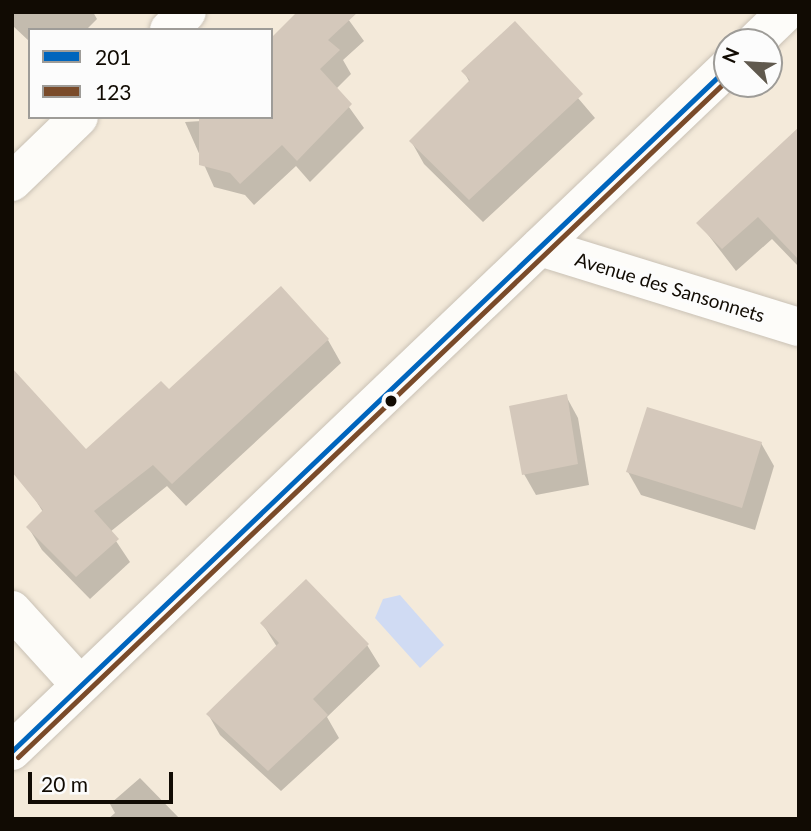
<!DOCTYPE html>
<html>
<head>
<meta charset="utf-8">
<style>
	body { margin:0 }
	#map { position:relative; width:811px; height:831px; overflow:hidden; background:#f4eada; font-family:Lato,sans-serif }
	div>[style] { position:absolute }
	.water>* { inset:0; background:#d0dbf3 }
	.shadow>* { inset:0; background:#0003 }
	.building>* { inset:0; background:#d4c8bb }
	.roads { filter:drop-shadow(0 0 2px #c9c1b5) drop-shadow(0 0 2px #c9c1b5) }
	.minor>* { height:38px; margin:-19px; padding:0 19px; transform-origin:19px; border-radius:19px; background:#fdfcf9 }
	.bus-1>* { height:5px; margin:-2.5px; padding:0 2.5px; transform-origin:2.5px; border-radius:2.5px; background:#0065bd }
	.bus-2>* { height:5px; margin:-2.5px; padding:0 2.5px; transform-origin:2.5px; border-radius:2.5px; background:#7a4b2a }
	.dots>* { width:19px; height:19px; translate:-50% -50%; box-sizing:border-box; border:4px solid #fcfcfc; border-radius:50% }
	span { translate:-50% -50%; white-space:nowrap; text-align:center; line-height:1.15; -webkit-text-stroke:7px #fcfcfc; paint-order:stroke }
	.street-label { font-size:19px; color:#110b03 }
	.frame { position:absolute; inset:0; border:14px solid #110b03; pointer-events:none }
	.legend { position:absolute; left:28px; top:28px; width:245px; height:91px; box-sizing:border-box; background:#fcfcfc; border:2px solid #9e9c98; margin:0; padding:9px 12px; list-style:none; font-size:21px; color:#110b03 }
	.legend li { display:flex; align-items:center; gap:14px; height:35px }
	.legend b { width:35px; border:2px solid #9e9c98 }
	.north { position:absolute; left:713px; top:28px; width:70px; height:70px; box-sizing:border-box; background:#fcfcfc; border:2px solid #9e9c98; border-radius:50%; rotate:294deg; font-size:19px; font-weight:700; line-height:28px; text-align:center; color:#110b03 }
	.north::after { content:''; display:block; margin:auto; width:24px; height:32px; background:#60594e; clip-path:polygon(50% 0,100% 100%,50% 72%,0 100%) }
	.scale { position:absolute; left:28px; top:772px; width:145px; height:32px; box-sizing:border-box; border:4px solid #110b03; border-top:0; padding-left:9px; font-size:21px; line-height:24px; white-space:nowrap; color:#110b03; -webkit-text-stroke:5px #fcfcfc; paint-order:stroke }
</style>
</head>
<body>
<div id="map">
	<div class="water">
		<div style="clip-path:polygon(400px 595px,444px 645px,420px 668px,375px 618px,383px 599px)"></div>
	</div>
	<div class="shadow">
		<div style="clip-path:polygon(12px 12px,93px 12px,97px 19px,86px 30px,30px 30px,30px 42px,12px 25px)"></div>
		<div style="clip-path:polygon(343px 12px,364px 41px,343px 60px,351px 74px,336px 89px,364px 128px,310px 182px,296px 166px,254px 205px,245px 195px,214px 187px,185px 122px,271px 117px)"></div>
		<div style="clip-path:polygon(515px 24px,595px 118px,483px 222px,424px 164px,411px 141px,470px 83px,464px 72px)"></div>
		<div style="clip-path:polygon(799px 135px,799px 267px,772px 239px,736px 271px,699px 223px)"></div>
		<div style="clip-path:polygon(328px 340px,341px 363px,186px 506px,167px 486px,110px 532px,130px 562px,90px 599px,42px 550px,28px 527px,43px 512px,33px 496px,86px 452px,168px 391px)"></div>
		<div style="clip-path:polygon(566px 396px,578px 418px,589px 485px,536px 495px,524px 474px)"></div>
		<div style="clip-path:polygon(761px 443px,774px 466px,755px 530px,641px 495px,628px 472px)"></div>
		<div style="clip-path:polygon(262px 623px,367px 645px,380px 666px,327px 717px,339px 738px,281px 791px,220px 735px,208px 714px,277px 647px)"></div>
		<div style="clip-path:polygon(140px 778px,180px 819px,108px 819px,115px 813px,110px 804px)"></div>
	</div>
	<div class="building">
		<div style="clip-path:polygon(297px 12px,358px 12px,328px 40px,340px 50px,320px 69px,352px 104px,297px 161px,282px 145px,240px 184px,230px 173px,199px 165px,199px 117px,271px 117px,271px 38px)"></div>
		<div style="clip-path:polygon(515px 21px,583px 94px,469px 200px,409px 141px,470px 80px,461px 71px)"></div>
		<div style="clip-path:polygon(799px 127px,799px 260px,758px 217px,722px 249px,696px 223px)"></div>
		<div style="clip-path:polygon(281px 286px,329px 339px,172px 484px,153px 465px,94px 511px,119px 539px,76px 577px,26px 527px,43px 510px,12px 472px,12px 368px,86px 449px,161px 381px,169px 389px)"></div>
		<div style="clip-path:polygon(567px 394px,578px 464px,522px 475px,509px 406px)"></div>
		<div style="clip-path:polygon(647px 407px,762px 442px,742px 508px,626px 472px)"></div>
		<div style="clip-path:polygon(306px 579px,369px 644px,313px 699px,328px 715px,268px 771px,206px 714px,279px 643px,260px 623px)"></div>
	</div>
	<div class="roads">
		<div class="minor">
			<div style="left:169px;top:30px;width:25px;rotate:-45deg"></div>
			<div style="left:755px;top:42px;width:43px;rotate:-44.1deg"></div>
			<div style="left:12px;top:182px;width:93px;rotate:-44.1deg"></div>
			<div style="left:540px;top:247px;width:271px;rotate:17.2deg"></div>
			<div style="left:12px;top:610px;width:101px;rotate:47.8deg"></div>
			<div style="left:12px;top:751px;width:989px;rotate:-43.69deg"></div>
		</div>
	</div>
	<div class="bus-1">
		<div style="left:12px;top:751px;width:989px;rotate:-43.69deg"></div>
	</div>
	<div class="bus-2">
		<div style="left:18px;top:757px;width:980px;rotate:-43.68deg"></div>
	</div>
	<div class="dots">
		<div style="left:391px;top:401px;background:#110b03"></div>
	</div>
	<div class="street-label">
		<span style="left:670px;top:287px;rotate:17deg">Avenue des Sansonnets</span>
	</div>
	<div class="frame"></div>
	<ul class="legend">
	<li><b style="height:9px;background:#0065bd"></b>201</li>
	<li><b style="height:9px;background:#7a4b2a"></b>123</li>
	</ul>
	<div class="north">N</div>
	<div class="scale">20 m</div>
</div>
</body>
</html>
